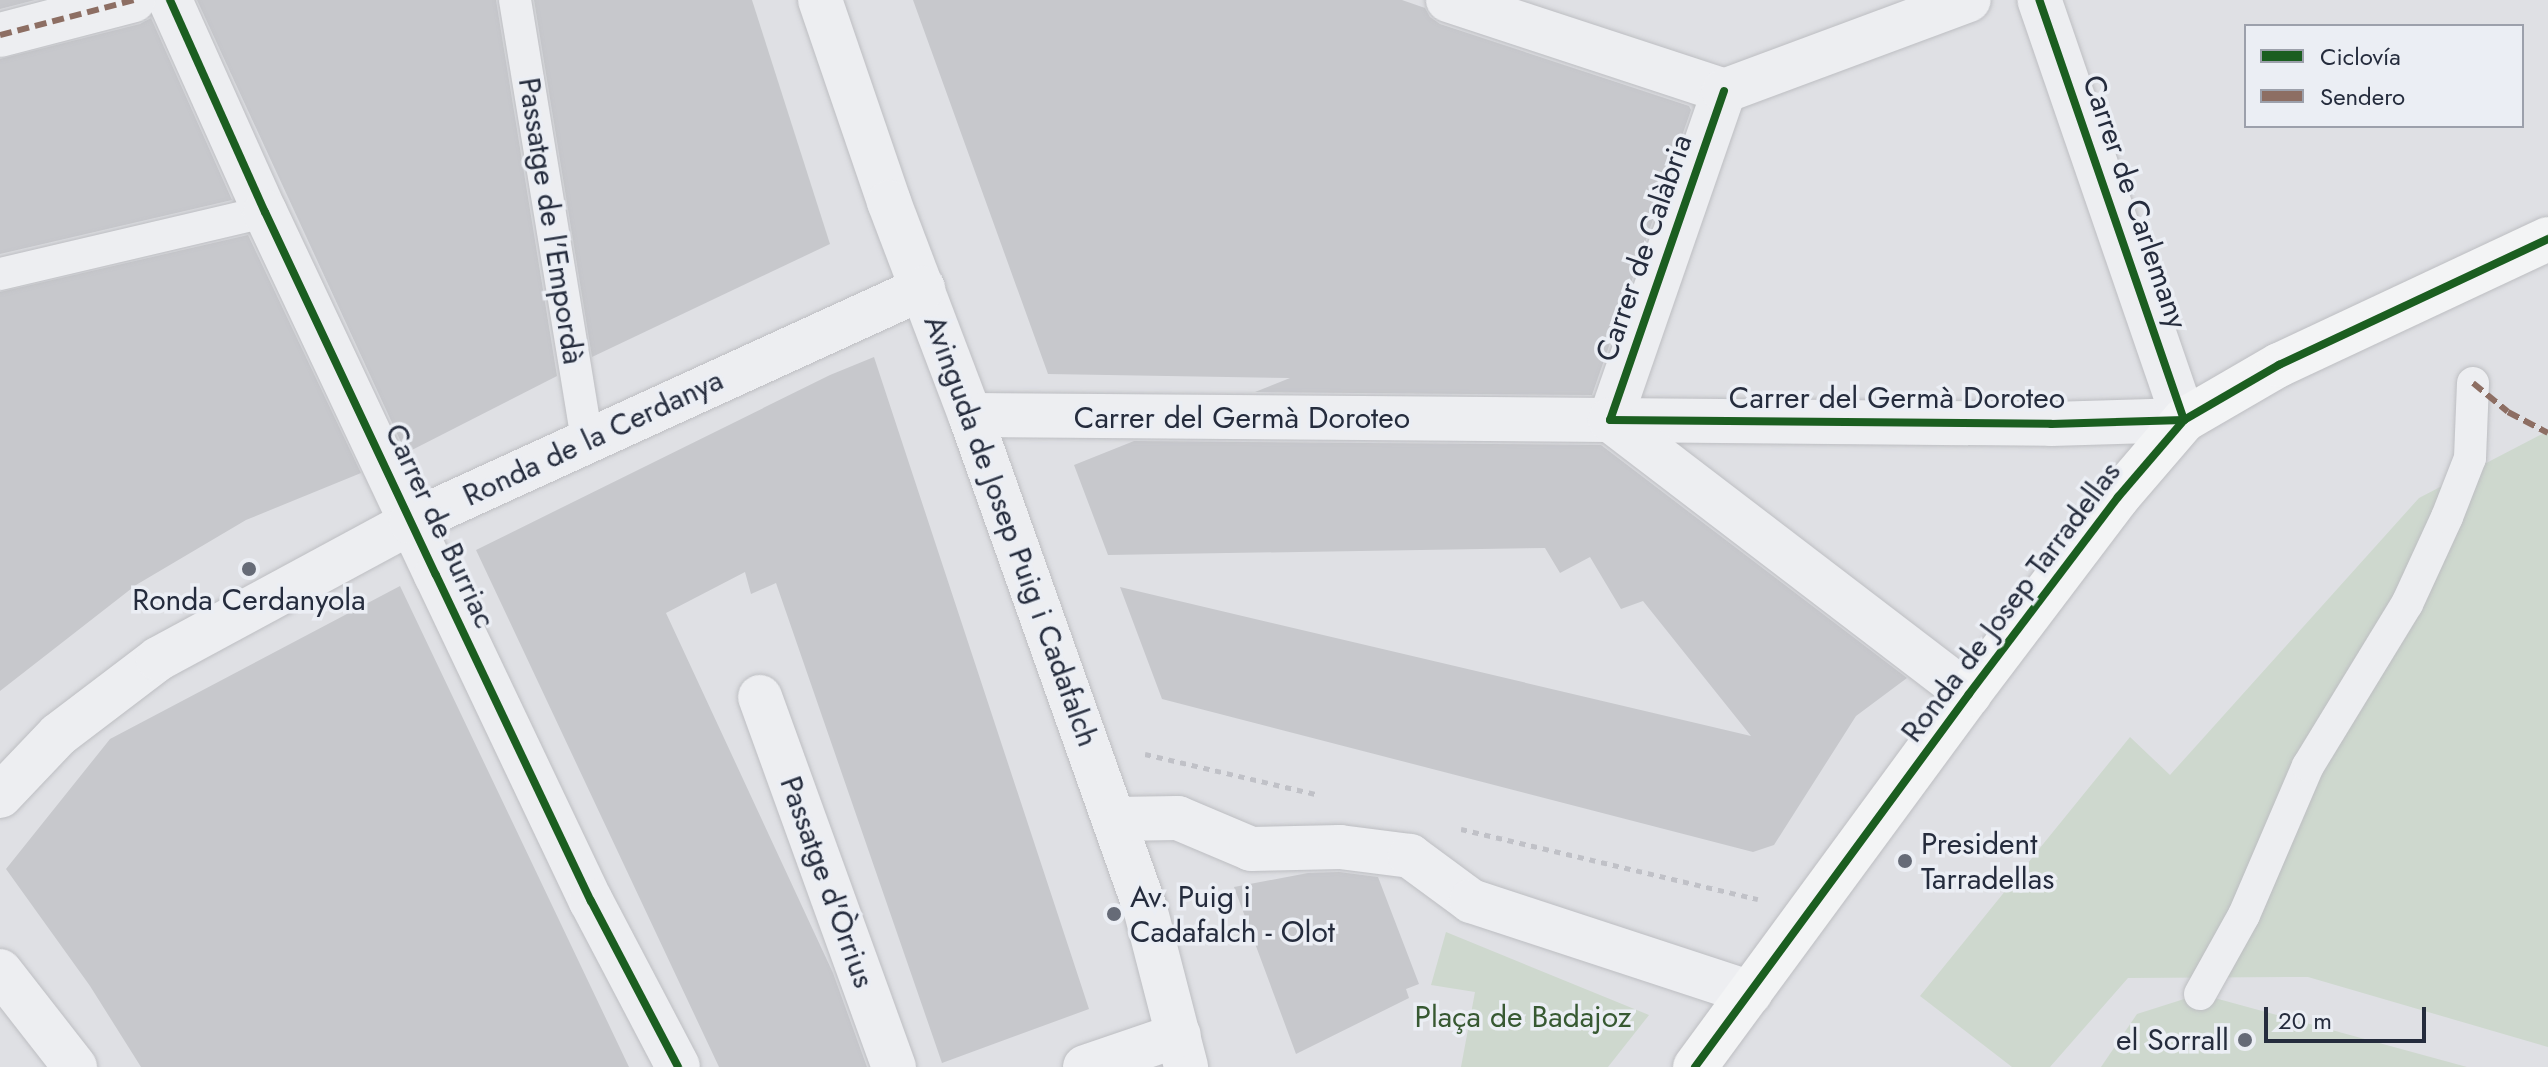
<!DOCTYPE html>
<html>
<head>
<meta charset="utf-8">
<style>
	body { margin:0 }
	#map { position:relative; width:2548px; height:1067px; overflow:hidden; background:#dfe0e4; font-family:Jost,sans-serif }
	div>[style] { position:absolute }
	.green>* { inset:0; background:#ced8ce }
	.building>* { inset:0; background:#c7c8cc }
	.path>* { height:5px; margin-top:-2.5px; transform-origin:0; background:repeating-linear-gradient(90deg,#c0c1c7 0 6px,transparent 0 12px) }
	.roads { filter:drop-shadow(0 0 2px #bdbec2) drop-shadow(0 0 2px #bdbec2) }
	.lane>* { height:32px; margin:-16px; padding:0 16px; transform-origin:16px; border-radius:16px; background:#edeef1 }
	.street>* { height:44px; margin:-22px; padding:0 22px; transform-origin:22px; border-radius:22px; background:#edeef1 }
	.secondary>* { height:44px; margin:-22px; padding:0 22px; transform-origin:22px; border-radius:22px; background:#f3f4f5 }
	.quiet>* { height:6px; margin-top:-3px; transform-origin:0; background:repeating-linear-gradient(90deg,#8d6e63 0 12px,transparent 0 18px) }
	.cycleway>* { height:8px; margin:-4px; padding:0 4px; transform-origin:4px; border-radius:4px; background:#1b5e20 }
	.dots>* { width:22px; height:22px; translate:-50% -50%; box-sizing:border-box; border:4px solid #ebeef4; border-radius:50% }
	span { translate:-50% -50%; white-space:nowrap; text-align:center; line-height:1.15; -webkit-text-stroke:7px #ebeef4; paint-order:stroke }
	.street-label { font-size:30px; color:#252c3d }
	.poi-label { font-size:30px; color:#252c3d }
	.left { translate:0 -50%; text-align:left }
	.right { translate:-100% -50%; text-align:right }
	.park-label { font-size:30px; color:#375932 }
	.legend { position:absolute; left:2244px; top:24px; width:280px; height:104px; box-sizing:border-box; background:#ebeef4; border:2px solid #9ca0ab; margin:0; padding:10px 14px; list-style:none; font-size:24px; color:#252c3d }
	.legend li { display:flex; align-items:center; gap:16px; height:40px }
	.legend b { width:40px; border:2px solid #9ca0ab }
	.scale { position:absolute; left:2264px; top:1007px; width:162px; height:36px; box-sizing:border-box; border:4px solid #252c3d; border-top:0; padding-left:10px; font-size:24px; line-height:28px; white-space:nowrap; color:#252c3d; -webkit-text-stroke:6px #ebeef4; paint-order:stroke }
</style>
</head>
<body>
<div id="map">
	<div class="green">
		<div style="clip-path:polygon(2548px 431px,2548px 1047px,2308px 977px,2128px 978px,2050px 1067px,2012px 1067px,1920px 996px,2130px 737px,2170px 775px,2419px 498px)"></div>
		<div style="clip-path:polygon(1446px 932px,1649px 1015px,1608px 1067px,1461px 1067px,1475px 992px,1431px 985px)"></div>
		<div style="clip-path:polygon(2200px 994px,2467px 1067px,2101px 1067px,2137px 1014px)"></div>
	</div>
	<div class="building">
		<div style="clip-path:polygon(0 0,35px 0,0 9px)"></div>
		<div style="clip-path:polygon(197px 0,496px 0,557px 376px,406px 453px)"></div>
		<div style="clip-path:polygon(534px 0,752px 0,830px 244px,592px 357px)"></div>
		<div style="clip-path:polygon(913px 0,1402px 0,1425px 8px,1430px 17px,1440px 24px,1689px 106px,1691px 110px,1592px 395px,1255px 392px,1290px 378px,1048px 374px)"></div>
		<div style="clip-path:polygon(151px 18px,232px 200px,0 254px,0 59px,140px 24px)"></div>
		<div style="clip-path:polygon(248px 235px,361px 473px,246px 520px,136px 585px,0 691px,0 292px)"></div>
		<div style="clip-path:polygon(874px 357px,1089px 1009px,942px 1063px,776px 583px,751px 594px,745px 572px,666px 613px,833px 973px,867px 1067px,719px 1067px,476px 550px,830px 375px)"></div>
		<div style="clip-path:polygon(1134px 441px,1601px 445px,1907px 678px,1856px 716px,1774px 845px,1753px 852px,1162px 699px,1120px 587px,1751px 736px,1643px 601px,1621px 609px,1590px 557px,1560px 573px,1545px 548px,1108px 555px,1074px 465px)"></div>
		<div style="clip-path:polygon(400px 586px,629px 1067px,141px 1067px,90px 986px,6px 869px,110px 739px)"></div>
		<div style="clip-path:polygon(1339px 872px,1378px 877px,1419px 984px,1406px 989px,1409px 998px,1296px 1054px,1234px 887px,1308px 873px)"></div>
	</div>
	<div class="path">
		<div style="left:1145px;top:754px;width:175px;rotate:13.2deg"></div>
		<div style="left:1461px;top:829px;width:305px;rotate:13.3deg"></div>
	</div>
	<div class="roads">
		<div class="lane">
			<div style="left:515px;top:0;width:448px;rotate:80.7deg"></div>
			<div style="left:0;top:274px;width:272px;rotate:-13.2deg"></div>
			<div style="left:2200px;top:994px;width:90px;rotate:-60.9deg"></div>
			<div style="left:2244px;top:915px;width:162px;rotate:-66.8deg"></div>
			<div style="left:2308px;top:766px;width:190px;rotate:-58.6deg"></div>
			<div style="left:2407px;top:604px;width:96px;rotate:-65.3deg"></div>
			<div style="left:2447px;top:517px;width:63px;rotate:-68.7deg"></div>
			<div style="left:2470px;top:458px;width:75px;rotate:-87.7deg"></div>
		</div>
		<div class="street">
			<div style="left:170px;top:0;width:232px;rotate:65.9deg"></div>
			<div style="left:265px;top:212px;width:401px;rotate:64.8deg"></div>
			<div style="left:436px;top:575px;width:361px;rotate:64.6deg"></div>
			<div style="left:591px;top:901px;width:187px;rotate:62.3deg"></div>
			<div style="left:820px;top:0;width:213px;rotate:71.1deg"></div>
			<div style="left:889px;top:202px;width:228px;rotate:69.2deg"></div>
			<div style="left:970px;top:415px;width:523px;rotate:70.46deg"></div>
			<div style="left:1145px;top:908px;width:164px;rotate:75.5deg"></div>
			<div style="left:1448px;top:0;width:291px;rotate:18.2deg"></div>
			<div style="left:0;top:35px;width:138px;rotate:-14.6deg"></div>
			<div style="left:1724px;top:91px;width:348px;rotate:109.1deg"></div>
			<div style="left:1610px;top:420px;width:441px;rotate:0.5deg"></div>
			<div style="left:2051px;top:424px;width:133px;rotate:-1.7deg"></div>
			<div style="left:2184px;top:420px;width:444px;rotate:-109deg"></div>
			<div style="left:1724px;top:91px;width:261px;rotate:-20.4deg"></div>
			<div style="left:970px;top:415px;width:640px;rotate:0.45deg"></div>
			<div style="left:1610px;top:420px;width:452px;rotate:37.4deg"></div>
			<div style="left:760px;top:697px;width:394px;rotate:70.1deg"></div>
			<div style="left:0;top:796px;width:84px;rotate:-46.4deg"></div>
			<div style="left:58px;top:735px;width:126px;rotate:-37.2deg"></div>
			<div style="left:158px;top:659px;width:288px;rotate:-28.4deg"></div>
			<div style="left:411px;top:522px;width:563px;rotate:-24.56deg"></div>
			<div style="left:1114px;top:819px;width:64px;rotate:-0.9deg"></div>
			<div style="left:1178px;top:818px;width:79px;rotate:23deg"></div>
			<div style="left:1251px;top:849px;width:89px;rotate:-1.3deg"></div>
			<div style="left:1340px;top:847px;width:71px;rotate:7.3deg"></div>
			<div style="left:1410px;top:856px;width:76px;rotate:36.4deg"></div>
			<div style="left:1471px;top:901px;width:294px;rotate:18.2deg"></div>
			<div style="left:0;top:971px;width:122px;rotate:52deg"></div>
			<div style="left:1085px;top:1067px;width:99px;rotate:-18.8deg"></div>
		</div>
		<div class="secondary">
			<div style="left:1695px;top:1067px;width:463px;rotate:-53.7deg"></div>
			<div style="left:1969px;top:694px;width:247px;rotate:-52.9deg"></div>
			<div style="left:2118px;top:497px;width:101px;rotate:-49.4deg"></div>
			<div style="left:2184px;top:420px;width:110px;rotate:-30.1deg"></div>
			<div style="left:2279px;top:365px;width:297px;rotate:-25.1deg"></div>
		</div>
	</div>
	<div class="quiet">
		<div style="left:0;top:35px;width:138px;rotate:-14.6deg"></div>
		<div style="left:2473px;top:383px;width:45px;rotate:39.6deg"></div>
		<div style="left:2508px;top:412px;width:45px;rotate:27.7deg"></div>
	</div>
	<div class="cycleway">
		<div style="left:170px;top:0;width:232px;rotate:65.9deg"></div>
		<div style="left:265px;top:212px;width:401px;rotate:64.8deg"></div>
		<div style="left:436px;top:575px;width:361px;rotate:64.6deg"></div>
		<div style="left:591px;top:901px;width:187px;rotate:62.3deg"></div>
		<div style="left:1724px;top:91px;width:348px;rotate:109.1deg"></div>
		<div style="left:1610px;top:420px;width:441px;rotate:0.5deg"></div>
		<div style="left:2051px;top:424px;width:133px;rotate:-1.7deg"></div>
		<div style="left:2184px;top:420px;width:444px;rotate:-109deg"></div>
		<div style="left:1695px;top:1067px;width:463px;rotate:-53.7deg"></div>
		<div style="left:1969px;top:694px;width:247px;rotate:-52.9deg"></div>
		<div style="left:2118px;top:497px;width:101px;rotate:-49.4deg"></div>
		<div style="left:2184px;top:420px;width:110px;rotate:-30.1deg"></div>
		<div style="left:2279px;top:365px;width:297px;rotate:-25.1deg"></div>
	</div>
	<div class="dots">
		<div style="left:249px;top:569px;background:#666b77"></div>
		<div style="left:1905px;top:861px;background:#666b77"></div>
		<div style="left:1114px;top:914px;background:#666b77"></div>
		<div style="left:2245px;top:1040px;background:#666b77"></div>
	</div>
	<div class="street-label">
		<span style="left:2135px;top:202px;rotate:71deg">Carrer de Carlemany</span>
		<span style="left:551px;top:221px;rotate:81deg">Passatge de l'Empordà</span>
		<span style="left:1644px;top:248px;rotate:-71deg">Carrer de Calàbria</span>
		<span style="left:1897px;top:398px">Carrer del Germà Doroteo</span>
		<span style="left:1242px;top:418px">Carrer del Germà Doroteo</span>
		<span style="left:593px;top:438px;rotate:-25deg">Ronda de la Cerdanya</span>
		<span style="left:440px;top:526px;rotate:65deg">Carrer de Burriac</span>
		<span style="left:1011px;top:531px;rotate:70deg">Avinguda de Josep Puig i Cadafalch</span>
		<span style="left:2011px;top:602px;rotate:-53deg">Ronda de Josep Tarradellas</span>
		<span style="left:827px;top:882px;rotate:70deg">Passatge d'Òrrius</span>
	</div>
	<div class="poi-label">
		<span style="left:249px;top:600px">Ronda Cerdanyola</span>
		<span class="left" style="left:1921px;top:861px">President<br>Tarradellas</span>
		<span class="left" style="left:1130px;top:914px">Av. Puig i<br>Cadafalch - Olot</span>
		<span class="right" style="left:2229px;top:1040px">el Sorrall</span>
	</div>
	<div class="park-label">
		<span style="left:1523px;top:1017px">Plaça de Badajoz</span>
	</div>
	<ul class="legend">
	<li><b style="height:10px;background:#1b5e20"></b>Ciclovía</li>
	<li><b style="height:10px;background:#8d6e63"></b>Sendero</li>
	</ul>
	<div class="scale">20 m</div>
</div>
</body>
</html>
